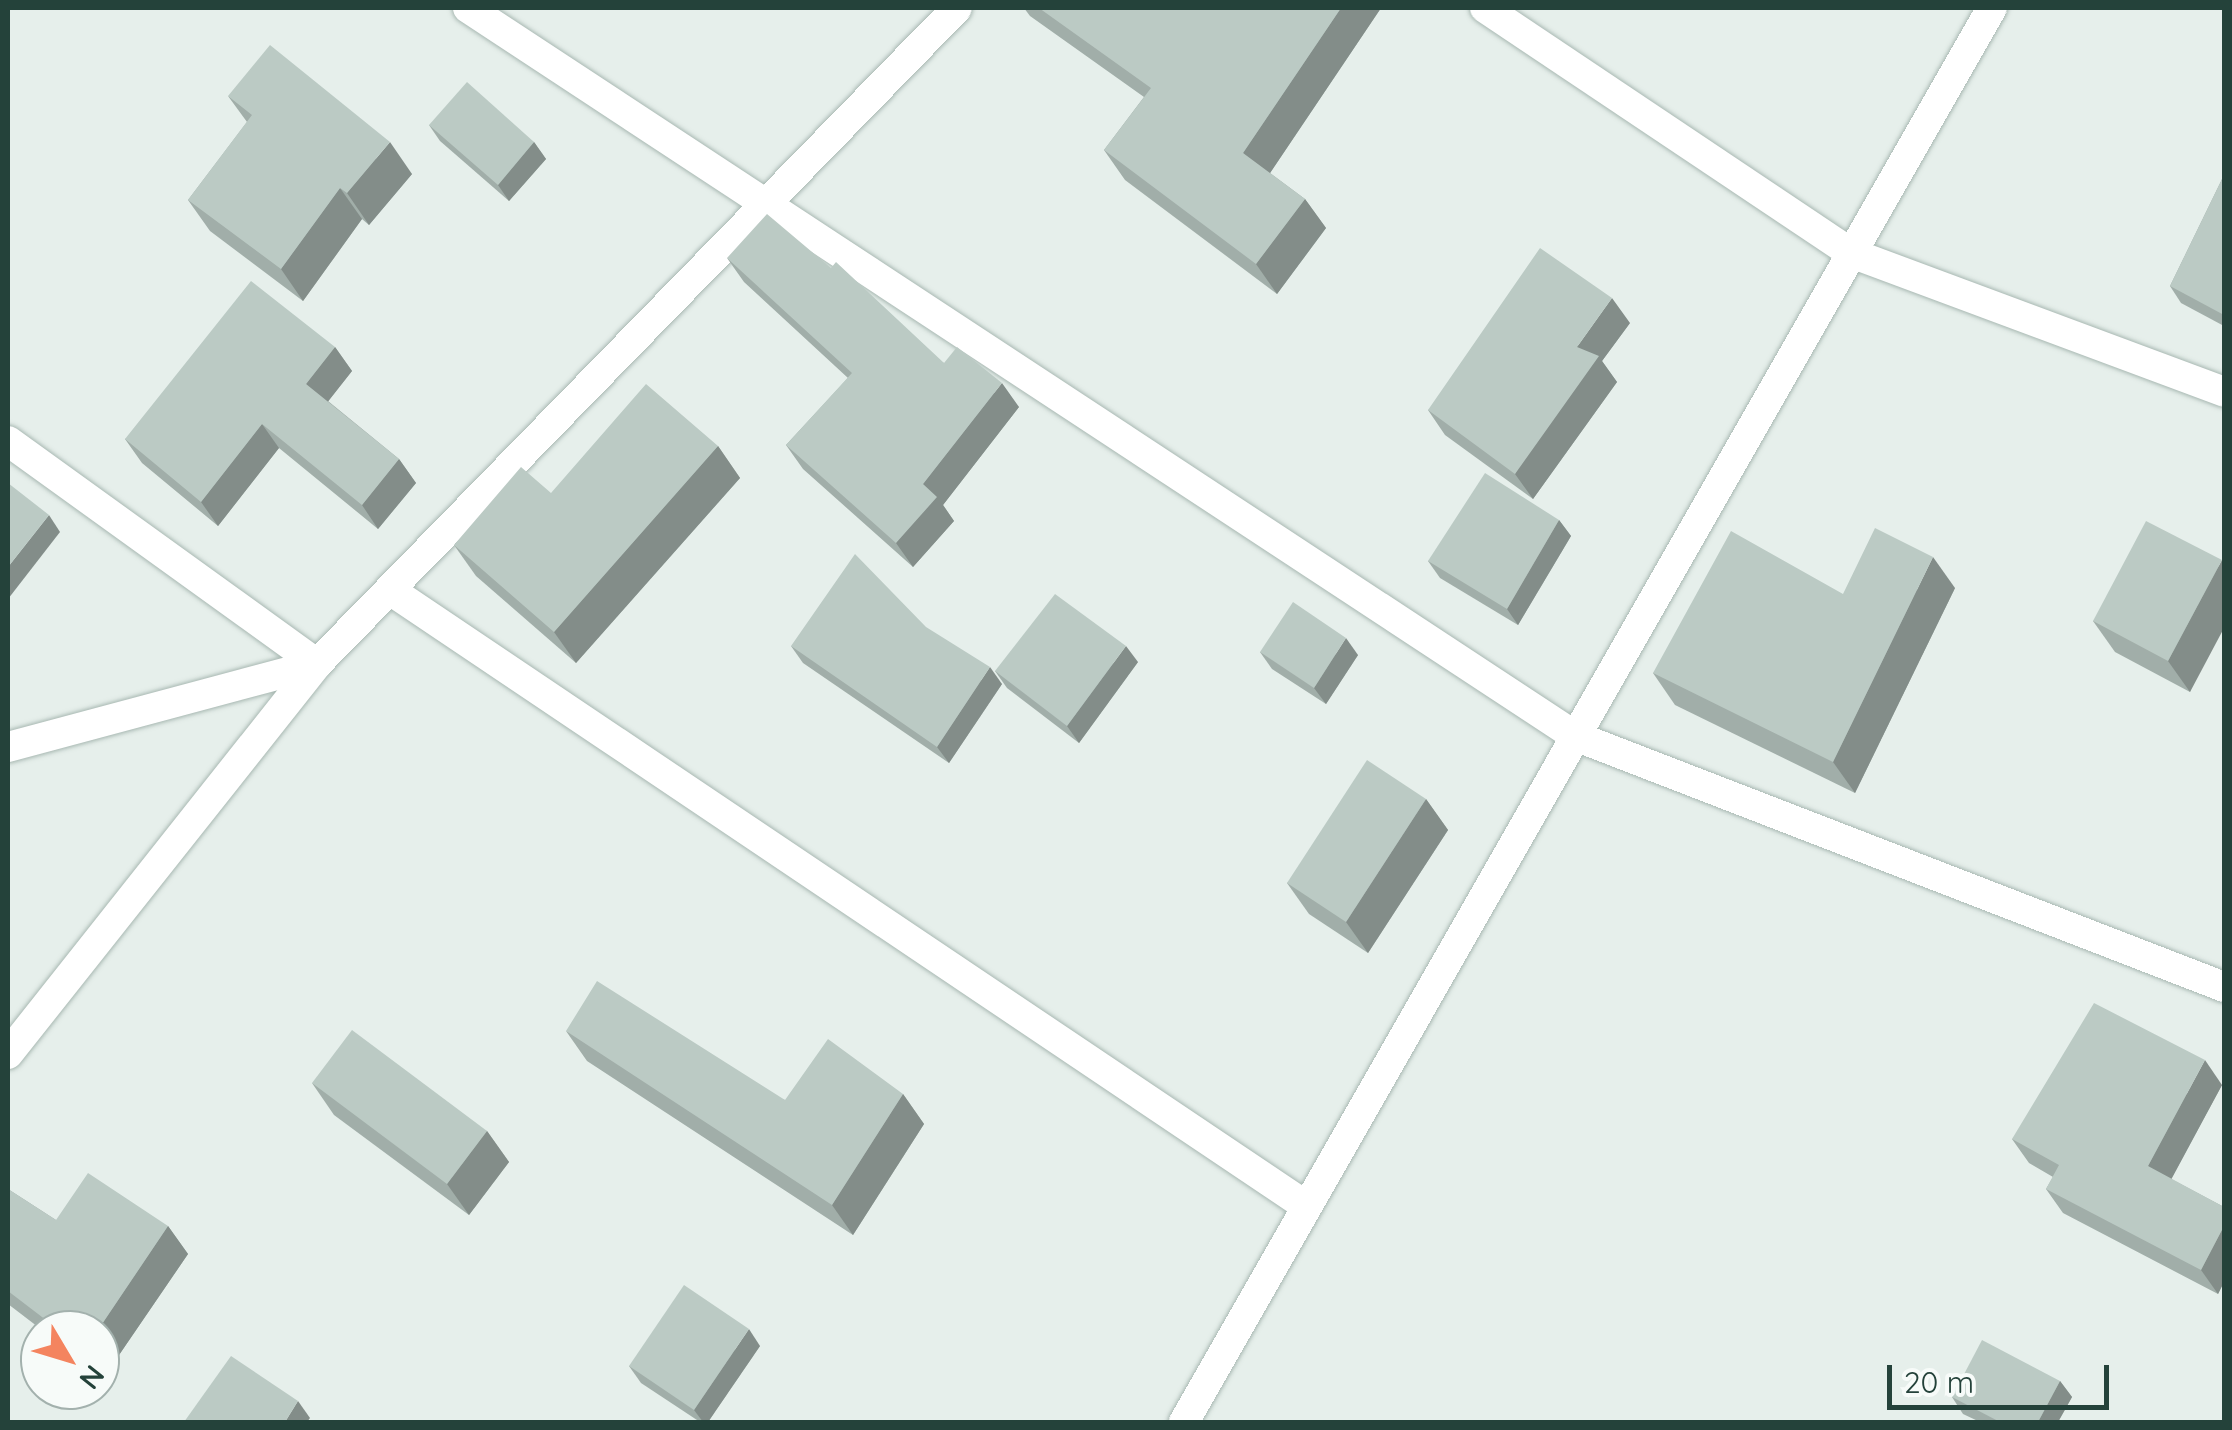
<!DOCTYPE html>
<html>
<head>
<meta charset="utf-8">
<style>
	body { margin:0 }
	#map { position:relative; width:2232px; height:1430px; overflow:hidden; background:#e6efeb; font-family:Quicksand,sans-serif }
	div>[style] { position:absolute }
	.roads { filter:drop-shadow(0 0 2px #a8b8b2) drop-shadow(0 0 2px #a8b8b2) }
	.street>* { height:30px; margin:-15px; padding:0 15px; transform-origin:15px; border-radius:15px; background:#fff }
	.wall>* { inset:0; background:#a1aea9 }
	.shaded-wall>* { inset:0; background:#838d89 }
	.building>* { inset:0; background:#bbcac4 }
	span { translate:-50% -50%; white-space:nowrap; text-align:center; line-height:1.15; -webkit-text-stroke:8px #f7fbf9; paint-order:stroke }
	.frame { position:absolute; inset:0; border:10px solid #24423a; pointer-events:none }
	.north { position:absolute; left:20px; top:1310px; width:100px; height:100px; box-sizing:border-box; background:#f7fbf9; border:2px solid #a3b1ad; border-radius:50%; rotate:128deg; font-size:28px; font-weight:700; line-height:40px; text-align:center; color:#24423a }
	.north::after { content:''; display:block; margin:auto; width:35px; height:45px; background:#f4845f; clip-path:polygon(50% 0,100% 100%,50% 72%,0 100%) }
	.scale { position:absolute; left:1887px; top:1365px; width:222px; height:45px; box-sizing:border-box; border:5px solid #24423a; border-top:0; padding-left:12px; font-size:30px; line-height:35px; white-space:nowrap; color:#24423a; -webkit-text-stroke:8px #f7fbf9; paint-order:stroke }
</style>
</head>
<body>
<div id="map">
	<div class="roads">
		<div class="street">
			<div style="left:468px;top:8px;width:1325px;rotate:33.33deg"></div>
			<div style="left:1575px;top:736px;width:696px;rotate:21.14deg"></div>
			<div style="left:1485px;top:8px;width:440px;rotate:33.8deg"></div>
			<div style="left:1851px;top:253px;width:398px;rotate:20.4deg"></div>
			<div style="left:8px;top:441px;width:381px;rotate:35.8deg"></div>
			<div style="left:390px;top:590px;width:1104px;rotate:33.92deg"></div>
			<div style="left:8px;top:747px;width:320px;rotate:-15deg"></div>
			<div style="left:8px;top:1054px;width:498px;rotate:-51.6deg"></div>
			<div style="left:317px;top:664px;width:916px;rotate:-45.71deg"></div>
			<div style="left:1184px;top:1422px;width:1629px;rotate:-60.26deg"></div>
		</div>
	</div>
	<div class="wall">
		<div style="clip-path:polygon(1024px 8px,1381px 8px,1270px 173px,1305px 199px,1326px 228px,1277px 294px,1125px 180px,1104px 150px,1144px 97px,1030px 16px)"></div>
		<div style="clip-path:polygon(228px 96px,412px 174px,369px 225px,362px 219px,303px 301px,210px 231px,188px 200px,247px 122px)"></div>
		<div style="clip-path:polygon(429px 125px,534px 142px,546px 159px,509px 201px,440px 141px)"></div>
		<div style="clip-path:polygon(2224px 175px,2224px 326px,2181px 303px,2170px 286px)"></div>
		<div style="clip-path:polygon(727px 258px,944px 363px,1019px 407px,943px 505px,954px 521px,913px 567px,803px 469px,786px 445px,848px 378px,744px 282px)"></div>
		<div style="clip-path:polygon(1630px 323px,1602px 361px,1617px 382px,1533px 499px,1445px 435px,1428px 410px)"></div>
		<div style="clip-path:polygon(335px 347px,352px 371px,328px 401px,399px 459px,416px 483px,378px 529px,279px 448px,218px 526px,142px 463px,125px 439px)"></div>
		<div style="clip-path:polygon(718px 446px,740px 478px,576px 663px,476px 576px,454px 545px)"></div>
		<div style="clip-path:polygon(1559px 520px,1571px 536px,1518px 625px,1440px 578px,1428px 561px)"></div>
		<div style="clip-path:polygon(2224px 564px,2190px 692px,2115px 652px,2093px 621px)"></div>
		<div style="clip-path:polygon(1955px 588px,1855px 793px,1675px 705px,1653px 673px,1843px 594px)"></div>
		<div style="clip-path:polygon(791px 646px,1002px 684px,949px 763px,803px 663px)"></div>
		<div style="clip-path:polygon(1260px 652px,1358px 655px,1326px 704px,1272px 669px)"></div>
		<div style="clip-path:polygon(1138px 662px,1079px 743px,1007px 688px,995px 671px)"></div>
		<div style="clip-path:polygon(1426px 799px,1448px 830px,1368px 953px,1309px 914px,1287px 883px)"></div>
		<div style="clip-path:polygon(566px 1031px,785px 1100px,903px 1094px,924px 1124px,853px 1235px,587px 1061px)"></div>
		<div style="clip-path:polygon(312px 1083px,487px 1131px,509px 1162px,469px 1215px,334px 1115px)"></div>
		<div style="clip-path:polygon(2222px 1085px,2171px 1179px,2224px 1207px,2224px 1282px,2218px 1294px,2063px 1213px,2046px 1189px,2053px 1177px,2029px 1163px,2012px 1139px)"></div>
		<div style="clip-path:polygon(8px 1189px,56px 1220px,168px 1226px,188px 1254px,104px 1377px,100px 1374px,100px 1330px,42px 1330px,8px 1304px)"></div>
		<div style="clip-path:polygon(760px 1346px,708px 1422px,700px 1422px,641px 1383px,629px 1366px)"></div>
		<div style="clip-path:polygon(2060px 1381px,2072px 1397px,2058px 1422px,1980px 1422px,1963px 1414px,1952px 1397px)"></div>
	</div>
	<div class="shaded-wall">
		<div style="clip-path:polygon(1341px 8px,1381px 8px,1264px 182px,1243px 153px)"></div>
		<div style="clip-path:polygon(390px 142px,412px 174px,369px 225px,347px 193px)"></div>
		<div style="clip-path:polygon(534px 142px,546px 159px,509px 201px,498px 185px)"></div>
		<div style="clip-path:polygon(340px 188px,362px 219px,303px 301px,281px 269px)"></div>
		<div style="clip-path:polygon(1305px 199px,1326px 228px,1277px 294px,1256px 264px)"></div>
		<div style="clip-path:polygon(1612px 298px,1630px 323px,1602px 361px,1617px 382px,1533px 499px,1515px 474px,1577px 347px)"></div>
		<div style="clip-path:polygon(335px 347px,352px 371px,323px 408px,306px 384px)"></div>
		<div style="clip-path:polygon(1002px 383px,1019px 407px,943px 505px,954px 521px,913px 567px,896px 543px,923px 484px)"></div>
		<div style="clip-path:polygon(262px 424px,279px 448px,218px 526px,201px 502px)"></div>
		<div style="clip-path:polygon(718px 446px,740px 478px,576px 663px,554px 632px)"></div>
		<div style="clip-path:polygon(399px 459px,416px 483px,378px 529px,362px 505px)"></div>
		<div style="clip-path:polygon(49px 515px,60px 532px,8px 599px,8px 567px)"></div>
		<div style="clip-path:polygon(1559px 520px,1571px 536px,1518px 625px,1507px 609px)"></div>
		<div style="clip-path:polygon(1933px 557px,1955px 588px,1855px 793px,1833px 762px)"></div>
		<div style="clip-path:polygon(2222px 560px,2224px 564px,2224px 628px,2190px 692px,2168px 661px)"></div>
		<div style="clip-path:polygon(1346px 638px,1358px 655px,1326px 704px,1314px 688px)"></div>
		<div style="clip-path:polygon(1126px 646px,1138px 662px,1079px 743px,1067px 726px)"></div>
		<div style="clip-path:polygon(990px 667px,1002px 684px,949px 763px,937px 747px)"></div>
		<div style="clip-path:polygon(1426px 799px,1448px 830px,1368px 953px,1346px 922px)"></div>
		<div style="clip-path:polygon(2205px 1060px,2222px 1085px,2165px 1191px,2148px 1166px)"></div>
		<div style="clip-path:polygon(903px 1094px,924px 1124px,853px 1235px,832px 1205px)"></div>
		<div style="clip-path:polygon(487px 1131px,509px 1162px,469px 1215px,447px 1184px)"></div>
		<div style="clip-path:polygon(168px 1226px,188px 1254px,104px 1377px,100px 1371px,100px 1330px,98px 1330px)"></div>
		<div style="clip-path:polygon(2224px 1226px,2224px 1282px,2218px 1294px,2201px 1270px)"></div>
		<div style="clip-path:polygon(749px 1329px,760px 1346px,708px 1422px,703px 1422px,694px 1410px)"></div>
		<div style="clip-path:polygon(2060px 1381px,2072px 1397px,2058px 1422px,2038px 1422px)"></div>
		<div style="clip-path:polygon(298px 1401px,310px 1418px,307px 1422px,285px 1422px)"></div>
	</div>
	<div class="building">
		<div style="clip-path:polygon(1039px 8px,1341px 8px,1243px 153px,1305px 199px,1256px 264px,1104px 150px,1151px 88px)"></div>
		<div style="clip-path:polygon(270px 45px,390px 142px,347px 193px,340px 188px,281px 269px,188px 200px,252px 115px,228px 96px)"></div>
		<div style="clip-path:polygon(467px 82px,534px 142px,498px 185px,429px 125px)"></div>
		<div style="clip-path:polygon(2224px 175px,2224px 315px,2170px 286px)"></div>
		<div style="clip-path:polygon(767px 214px,831px 268px,836px 262px,944px 363px,957px 347px,1002px 383px,923px 484px,937px 497px,896px 543px,786px 445px,852px 373px,727px 258px)"></div>
		<div style="clip-path:polygon(1540px 248px,1612px 298px,1577px 347px,1599px 356px,1515px 474px,1428px 410px)"></div>
		<div style="clip-path:polygon(251px 281px,335px 347px,306px 384px,399px 459px,362px 505px,262px 424px,201px 502px,125px 439px)"></div>
		<div style="clip-path:polygon(646px 384px,718px 446px,554px 632px,454px 545px,521px 467px,551px 493px)"></div>
		<div style="clip-path:polygon(1485px 473px,1559px 520px,1507px 609px,1428px 561px)"></div>
		<div style="clip-path:polygon(8px 483px,49px 515px,8px 567px)"></div>
		<div style="clip-path:polygon(2146px 521px,2222px 560px,2168px 661px,2093px 621px)"></div>
		<div style="clip-path:polygon(1875px 528px,1933px 557px,1833px 762px,1653px 673px,1731px 531px,1843px 594px)"></div>
		<div style="clip-path:polygon(855px 554px,926px 627px,990px 667px,937px 747px,791px 646px)"></div>
		<div style="clip-path:polygon(1055px 594px,1126px 646px,1067px 726px,995px 671px)"></div>
		<div style="clip-path:polygon(1293px 602px,1346px 638px,1314px 688px,1260px 652px)"></div>
		<div style="clip-path:polygon(1367px 760px,1426px 799px,1346px 922px,1287px 883px)"></div>
		<div style="clip-path:polygon(597px 981px,785px 1100px,828px 1039px,903px 1094px,832px 1205px,566px 1031px)"></div>
		<div style="clip-path:polygon(2094px 1003px,2205px 1060px,2148px 1166px,2224px 1207px,2224px 1226px,2201px 1270px,2046px 1189px,2059px 1165px,2012px 1139px)"></div>
		<div style="clip-path:polygon(352px 1030px,487px 1131px,447px 1184px,312px 1083px)"></div>
		<div style="clip-path:polygon(88px 1173px,168px 1226px,98px 1330px,59px 1330px,8px 1291px,8px 1189px,56px 1220px)"></div>
		<div style="clip-path:polygon(684px 1285px,749px 1329px,694px 1410px,629px 1366px)"></div>
		<div style="clip-path:polygon(1982px 1340px,2060px 1381px,2038px 1422px,2000px 1422px,1952px 1397px)"></div>
		<div style="clip-path:polygon(231px 1356px,298px 1401px,285px 1422px,184px 1422px)"></div>
	</div>
	<div class="frame"></div>
	<div class="north">N</div>
	<div class="scale">20 m</div>
</div>
</body>
</html>
